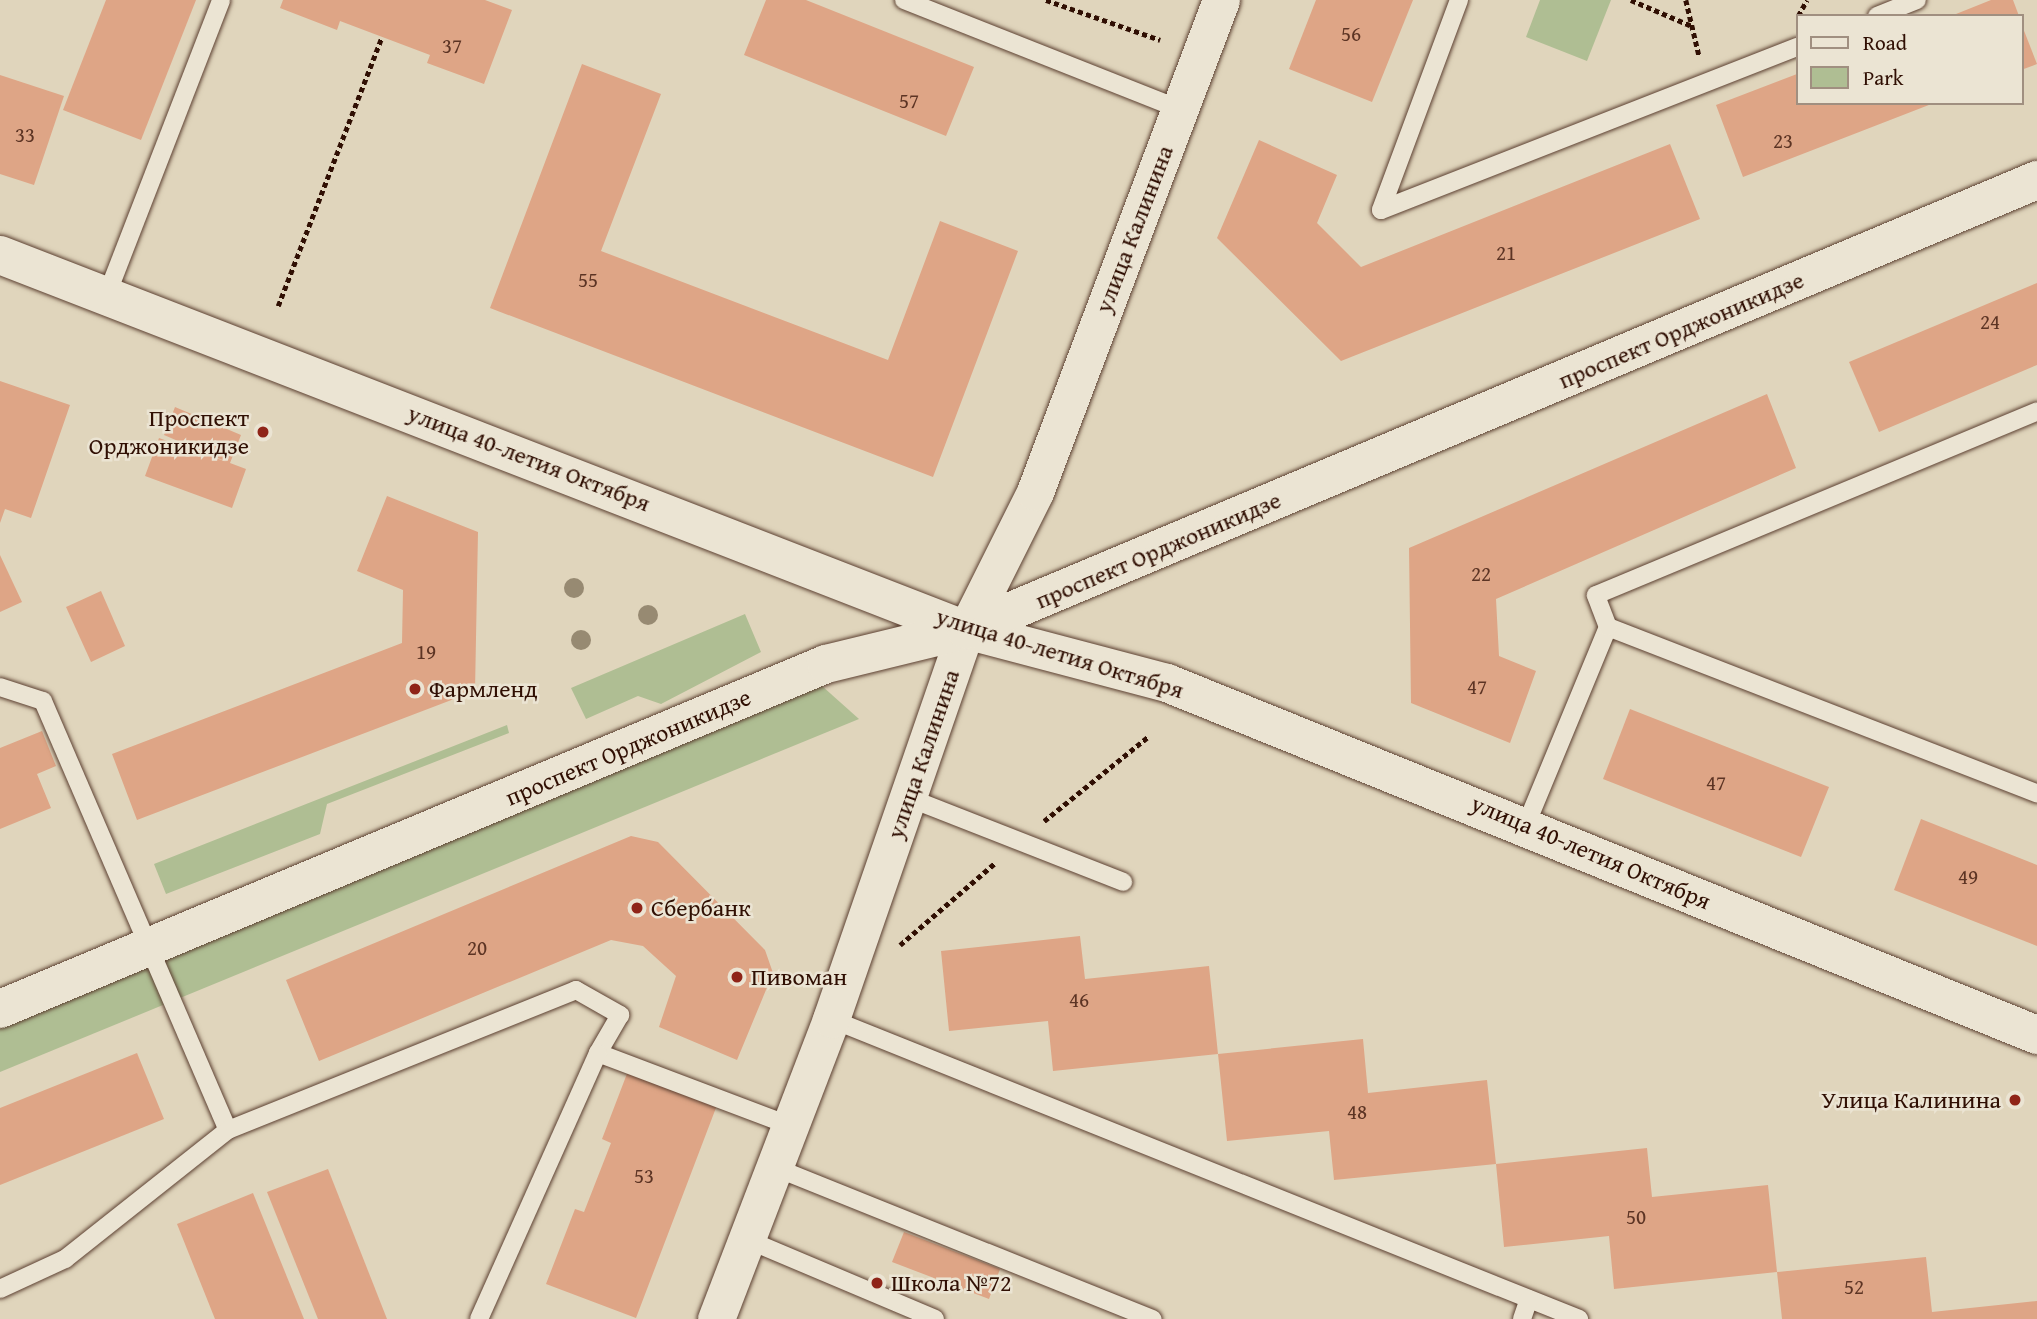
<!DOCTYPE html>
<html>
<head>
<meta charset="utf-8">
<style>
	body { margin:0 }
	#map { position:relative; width:2037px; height:1319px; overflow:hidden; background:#e0d5bc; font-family:"Gentium Book Plus",serif }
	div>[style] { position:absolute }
	.green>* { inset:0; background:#afbe93 }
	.building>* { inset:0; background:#dea586 }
	.path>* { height:4.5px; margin-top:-2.25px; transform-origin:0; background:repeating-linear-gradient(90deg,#300f03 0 5px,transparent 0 8.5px) }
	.roads { filter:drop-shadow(0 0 2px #5c4031) drop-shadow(0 0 2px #5c4031) }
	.lane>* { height:18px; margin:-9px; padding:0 9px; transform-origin:9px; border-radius:9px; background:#ebe4d3 }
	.street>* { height:37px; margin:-18.5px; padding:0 18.5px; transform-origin:18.5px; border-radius:18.5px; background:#ebe4d3 }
	.secondary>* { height:38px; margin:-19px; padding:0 19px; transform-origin:19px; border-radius:19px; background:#ebe4d3 }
	.trees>* { width:20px; height:20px; margin:-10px; border-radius:50%; background:#978a72 }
	.dots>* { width:19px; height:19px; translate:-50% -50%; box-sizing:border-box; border:4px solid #ebe4d3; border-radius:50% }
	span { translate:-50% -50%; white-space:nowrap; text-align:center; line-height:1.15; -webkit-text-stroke:5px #ebe4d3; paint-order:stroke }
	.number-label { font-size:21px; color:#5c3424 }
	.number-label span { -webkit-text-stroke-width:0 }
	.street-label { font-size:24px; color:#300f03 }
	.poi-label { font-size:24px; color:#300f03 }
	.right { translate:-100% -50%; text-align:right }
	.left { translate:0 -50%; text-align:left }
	.legend { position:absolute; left:1796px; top:14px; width:228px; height:91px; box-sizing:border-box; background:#ebe4d3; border:2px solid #a08f80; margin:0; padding:9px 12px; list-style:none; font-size:21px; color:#300f03 }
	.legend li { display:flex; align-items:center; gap:14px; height:35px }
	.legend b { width:35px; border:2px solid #a08f80 }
</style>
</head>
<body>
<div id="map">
	<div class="green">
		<div style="clip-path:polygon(1540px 0,1611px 0,1587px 61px,1526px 37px)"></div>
		<div style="clip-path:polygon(745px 614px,761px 652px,661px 704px,638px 696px,586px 719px,571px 688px)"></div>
		<div style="clip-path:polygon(822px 686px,859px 719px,0 1072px,0 1022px)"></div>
		<div style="clip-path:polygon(507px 725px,509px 733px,327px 804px,320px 834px,166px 894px,154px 864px)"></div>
	</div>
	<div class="building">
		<div style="clip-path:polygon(106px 0,196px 0,141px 140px,63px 110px)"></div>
		<div style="clip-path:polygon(283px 0,485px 0,512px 10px,484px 84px,427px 63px,430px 55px,340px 21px,337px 30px,280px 8px)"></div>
		<div style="clip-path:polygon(766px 0,806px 0,974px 67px,946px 136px,744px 55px)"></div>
		<div style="clip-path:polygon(1316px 0,1413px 0,1372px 102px,1289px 69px)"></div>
		<div style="clip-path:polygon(1991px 0,2013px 0,2019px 16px,1951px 16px)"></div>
		<div style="clip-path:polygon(2021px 23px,2037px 64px,2021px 70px)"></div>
		<div style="clip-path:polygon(582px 64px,661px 94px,601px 251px,888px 360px,940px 221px,1018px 251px,933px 477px,490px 308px)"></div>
		<div style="clip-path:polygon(1797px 74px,1797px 103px,1934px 103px,1743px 177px,1716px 105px)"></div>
		<div style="clip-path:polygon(0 75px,64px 96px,34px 185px,0 174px)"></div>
		<div style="clip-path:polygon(1259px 140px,1337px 175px,1317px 223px,1361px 267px,1670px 144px,1700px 219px,1341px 361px,1217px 238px)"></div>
		<div style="clip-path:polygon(2037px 283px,2037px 365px,1879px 432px,1849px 362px)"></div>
		<div style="clip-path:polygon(0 381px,70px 405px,31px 518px,5px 509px,0 523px)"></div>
		<div style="clip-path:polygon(1767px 394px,1796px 468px,1496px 599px,1499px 656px,1536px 671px,1510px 743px,1411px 703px,1409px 548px)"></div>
		<div style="clip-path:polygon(175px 407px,241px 435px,230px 463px,246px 469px,232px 508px,145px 476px,159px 438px,227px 462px,164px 435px)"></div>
		<div style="clip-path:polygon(387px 496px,478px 532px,475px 691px,137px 820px,112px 754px,402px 643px,403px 590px,357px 571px)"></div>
		<div style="clip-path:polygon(0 555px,22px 602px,0 612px)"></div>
		<div style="clip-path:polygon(101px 591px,125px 646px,91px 662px,66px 607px)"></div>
		<div style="clip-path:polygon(1630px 709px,1829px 787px,1801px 857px,1603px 779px)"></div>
		<div style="clip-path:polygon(42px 731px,56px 766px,37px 774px,51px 808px,0 829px,0 748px)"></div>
		<div style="clip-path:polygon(1921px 819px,2037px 865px,2037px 946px,1894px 890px)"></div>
		<div style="clip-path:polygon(631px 836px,658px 842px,765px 950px,773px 973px,737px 1060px,659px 1027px,676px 976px,643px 946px,611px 940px,319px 1061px,286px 980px)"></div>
		<div style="clip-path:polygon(1080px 936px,1085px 979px,1209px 966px,1218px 1054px,1053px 1071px,1048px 1021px,949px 1031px,941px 951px)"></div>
		<div style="clip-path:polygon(1363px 1039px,1368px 1093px,1487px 1080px,1496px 1164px,1334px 1180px,1329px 1131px,1227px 1141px,1218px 1054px)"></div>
		<div style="clip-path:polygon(137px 1053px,164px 1119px,0 1185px,0 1108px)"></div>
		<div style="clip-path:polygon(633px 1058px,722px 1092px,636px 1318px,546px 1284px,575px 1209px,584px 1212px,611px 1143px,602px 1139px)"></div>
		<div style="clip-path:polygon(1647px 1148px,1652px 1197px,1768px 1185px,1777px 1272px,1926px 1257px,1932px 1312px,2037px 1301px,2037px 1319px,1782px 1319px,1777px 1272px,1614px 1289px,1609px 1236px,1504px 1247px,1496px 1164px)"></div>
		<div style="clip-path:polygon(328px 1169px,387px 1319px,318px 1319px,267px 1192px)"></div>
		<div style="clip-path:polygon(253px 1193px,304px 1319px,215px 1319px,177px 1224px)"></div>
		<div style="clip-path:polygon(904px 1232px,1000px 1269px,989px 1299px,892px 1262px)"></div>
	</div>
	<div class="path">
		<div style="left:1046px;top:0;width:121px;rotate:19.3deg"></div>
		<div style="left:1631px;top:0;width:66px;rotate:23.1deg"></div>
		<div style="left:1686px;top:0;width:57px;rotate:76.7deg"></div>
		<div style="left:1798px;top:16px;width:18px;rotate:-61deg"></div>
		<div style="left:278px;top:306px;width:288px;rotate:-68.9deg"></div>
		<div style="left:1044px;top:821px;width:135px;rotate:-39deg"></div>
		<div style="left:900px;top:945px;width:125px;rotate:-40.8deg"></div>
	</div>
	<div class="roads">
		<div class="lane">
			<div style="left:904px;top:0;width:297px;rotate:21.6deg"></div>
			<div style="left:1459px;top:0;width:224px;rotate:110.4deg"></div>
			<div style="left:1381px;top:210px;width:447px;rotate:-21.4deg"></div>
			<div style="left:1877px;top:16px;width:43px;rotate:-21.8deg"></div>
			<div style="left:106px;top:297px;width:318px;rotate:-68.8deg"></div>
			<div style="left:1608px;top:627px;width:460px;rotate:21.2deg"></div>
			<div style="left:0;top:687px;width:45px;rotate:18deg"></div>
			<div style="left:43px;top:701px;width:467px;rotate:66.7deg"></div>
			<div style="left:909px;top:798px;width:230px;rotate:21.4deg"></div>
			<div style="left:1526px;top:825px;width:214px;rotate:-67.5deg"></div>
			<div style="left:1608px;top:627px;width:34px;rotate:-111deg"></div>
			<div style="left:1596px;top:595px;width:478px;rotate:-22.6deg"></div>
			<div style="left:831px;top:1019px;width:806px;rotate:21.85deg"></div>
			<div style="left:774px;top:1167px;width:408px;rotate:21.9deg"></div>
			<div style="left:746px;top:1239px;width:205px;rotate:22.9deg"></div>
			<div style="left:0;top:1289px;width:72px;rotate:-24.8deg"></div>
			<div style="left:65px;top:1259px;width:208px;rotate:-38.4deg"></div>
			<div style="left:228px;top:1130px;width:375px;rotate:-21.9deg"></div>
			<div style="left:576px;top:990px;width:51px;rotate:29.6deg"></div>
			<div style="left:620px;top:1015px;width:44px;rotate:120.1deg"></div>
			<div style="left:598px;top:1053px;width:204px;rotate:20.7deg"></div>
			<div style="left:479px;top:1319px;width:291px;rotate:-65.9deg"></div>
			<div style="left:1522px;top:1319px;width:21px;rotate:-71deg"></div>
		</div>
		<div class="street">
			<div style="left:716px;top:1319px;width:321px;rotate:-69deg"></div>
			<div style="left:831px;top:1019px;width:412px;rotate:-70.9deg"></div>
			<div style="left:966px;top:630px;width:154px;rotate:-63.4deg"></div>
			<div style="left:1035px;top:492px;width:526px;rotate:-69.29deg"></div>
		</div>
		<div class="secondary">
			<div style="left:0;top:255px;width:1036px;rotate:21.22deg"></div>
			<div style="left:966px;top:630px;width:208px;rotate:14.8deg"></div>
			<div style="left:1167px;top:683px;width:939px;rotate:22.03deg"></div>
			<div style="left:0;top:1009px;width:895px;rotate:-22.67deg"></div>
			<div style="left:826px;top:664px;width:144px;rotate:-13.7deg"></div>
			<div style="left:966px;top:630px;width:1162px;rotate:-22.79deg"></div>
		</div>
	</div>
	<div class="trees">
		<div style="left:574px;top:588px"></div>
		<div style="left:648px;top:615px"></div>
		<div style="left:581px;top:640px"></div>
	</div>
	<div class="dots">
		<div style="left:263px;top:432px;background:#8f2418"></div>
		<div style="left:415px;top:689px;background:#8f2418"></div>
		<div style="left:637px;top:908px;background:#8f2418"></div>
		<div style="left:737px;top:977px;background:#8f2418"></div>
		<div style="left:2015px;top:1100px;background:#8f2418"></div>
		<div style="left:877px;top:1283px;background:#8f2418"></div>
	</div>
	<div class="number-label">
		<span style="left:1351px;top:34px">56</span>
		<span style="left:452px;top:46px">37</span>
		<span style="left:909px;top:101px">57</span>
		<span style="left:25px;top:135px">33</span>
		<span style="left:1783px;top:141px">23</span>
		<span style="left:1506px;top:253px">21</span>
		<span style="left:588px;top:280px">55</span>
		<span style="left:1990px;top:322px">24</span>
		<span style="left:1481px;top:574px">22</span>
		<span style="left:426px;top:652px">19</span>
		<span style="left:1477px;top:687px">47</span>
		<span style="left:1716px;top:783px">47</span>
		<span style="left:1968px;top:877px">49</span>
		<span style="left:477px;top:948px">20</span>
		<span style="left:1079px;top:1000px">46</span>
		<span style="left:1357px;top:1112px">48</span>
		<span style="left:644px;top:1176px">53</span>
		<span style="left:1636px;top:1217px">50</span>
		<span style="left:1854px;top:1287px">52</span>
	</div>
	<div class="street-label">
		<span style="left:1134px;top:229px;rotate:-69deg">улица Калинина</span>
		<span style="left:1681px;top:330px;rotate:-23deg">проспект Орджоникидзе</span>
		<span style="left:529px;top:458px;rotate:21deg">улица 40-летия Октября</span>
		<span style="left:1158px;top:550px;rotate:-23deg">проспект Орджоникидзе</span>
		<span style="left:1060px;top:653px;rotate:17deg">улица 40-летия Октября</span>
		<span style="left:628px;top:747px;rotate:-23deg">проспект Орджоникидзе</span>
		<span style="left:923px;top:754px;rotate:-71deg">улица Калинина</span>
		<span style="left:1591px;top:852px;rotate:23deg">улица 40-летия Октября</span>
	</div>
	<div class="poi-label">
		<span class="right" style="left:249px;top:432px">Проспект<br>Орджоникидзе</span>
		<span class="left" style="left:429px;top:689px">Фармленд</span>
		<span class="left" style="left:651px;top:908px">Сбербанк</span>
		<span class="left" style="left:751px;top:977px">Пивоман</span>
		<span class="right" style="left:2001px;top:1100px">Улица Калинина</span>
		<span class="left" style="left:891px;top:1283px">Школа №72</span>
	</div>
	<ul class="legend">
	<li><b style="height:9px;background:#ebe4d3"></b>Road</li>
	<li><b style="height:19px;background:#afbe93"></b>Park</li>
	</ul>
</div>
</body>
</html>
